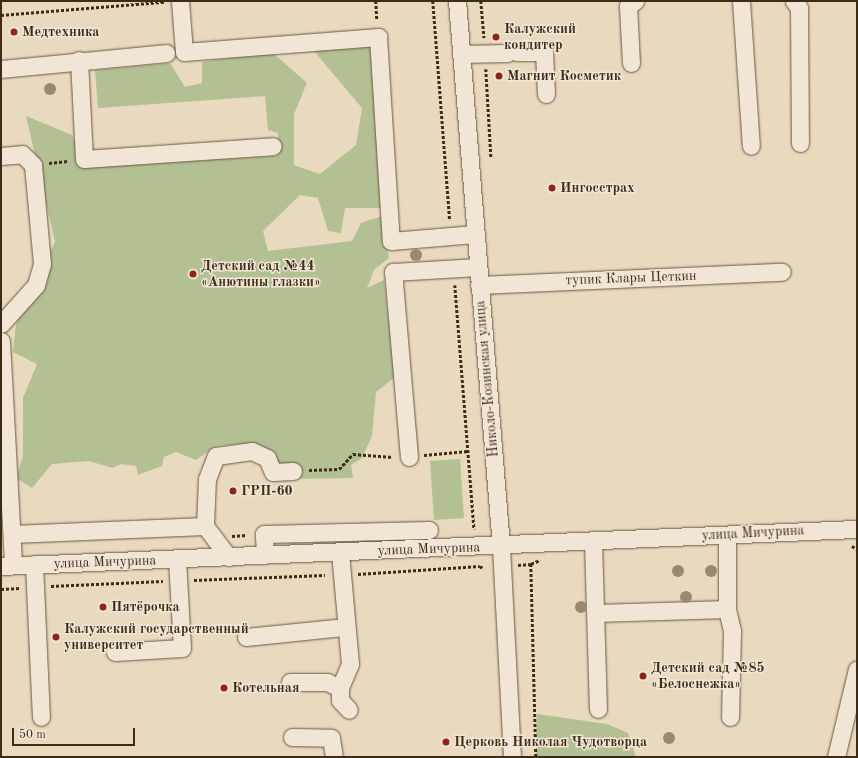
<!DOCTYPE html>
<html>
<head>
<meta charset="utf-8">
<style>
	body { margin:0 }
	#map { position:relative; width:858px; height:758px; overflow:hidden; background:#e9d9be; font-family:"Old Standard TT",serif }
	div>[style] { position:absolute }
	.green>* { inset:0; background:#b3c094 }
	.path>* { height:2.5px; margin-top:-1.25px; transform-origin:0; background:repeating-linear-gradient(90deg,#3e2b16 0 3px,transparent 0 5px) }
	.roads { filter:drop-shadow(0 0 1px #695640) drop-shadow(0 0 1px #695640) }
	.minor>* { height:17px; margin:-8.5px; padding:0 8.5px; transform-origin:8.5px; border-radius:8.5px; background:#f1e6d5 }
	.trees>* { width:12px; height:12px; margin:-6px; border-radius:50%; background:#988a6f }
	.dots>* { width:11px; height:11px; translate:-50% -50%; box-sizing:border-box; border:2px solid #f1e6d5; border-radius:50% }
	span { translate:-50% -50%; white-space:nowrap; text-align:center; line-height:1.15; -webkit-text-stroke:3px #f1e6d5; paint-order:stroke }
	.poi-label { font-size:14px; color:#3e2b16; font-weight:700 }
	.left { translate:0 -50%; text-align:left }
	.street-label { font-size:14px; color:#3e2b16 }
	.frame { position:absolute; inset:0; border:2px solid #3e2b16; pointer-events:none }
	.scale { position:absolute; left:12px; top:728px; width:123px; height:18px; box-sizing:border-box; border:2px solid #3e2b16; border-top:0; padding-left:5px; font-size:12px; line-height:14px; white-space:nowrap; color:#3e2b16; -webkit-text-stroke:3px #f1e6d5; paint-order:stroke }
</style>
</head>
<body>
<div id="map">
	<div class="green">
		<div style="clip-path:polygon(372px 45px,383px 208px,345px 208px,341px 233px,328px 231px,318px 198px,300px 195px,263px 231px,268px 251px,352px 241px,361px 223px,382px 216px,389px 258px,374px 270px,367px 288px,384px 280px,395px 377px,376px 392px,372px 436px,362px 458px,351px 465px,353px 478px,293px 479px,267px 449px,241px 444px,216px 446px,196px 460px,176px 452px,164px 457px,162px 466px,138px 475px,136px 466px,121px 464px,113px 468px,89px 461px,52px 464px,32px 488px,16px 478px,23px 456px,23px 398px,37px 364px,13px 352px,16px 324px,55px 242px,26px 116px,72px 135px,84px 165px,277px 156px,278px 133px,268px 130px,265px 96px,98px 108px,95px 70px,170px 63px,185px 87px,202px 83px,202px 62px,272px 52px,307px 83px,294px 114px,294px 165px,320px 174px,356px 145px,362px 108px,314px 51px)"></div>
		<div style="clip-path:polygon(460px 459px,464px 518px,434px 520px,430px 461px)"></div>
		<div style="clip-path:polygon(537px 714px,607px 724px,628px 733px,636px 757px,536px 757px)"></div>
	</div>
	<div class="path">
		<div style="left:376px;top:1px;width:19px;rotate:87deg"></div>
		<div style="left:433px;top:1px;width:220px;rotate:85.6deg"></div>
		<div style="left:481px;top:1px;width:37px;rotate:85deg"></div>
		<div style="left:1px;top:15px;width:164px;rotate:-4.6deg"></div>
		<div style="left:486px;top:69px;width:88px;rotate:86.7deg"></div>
		<div style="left:49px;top:163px;width:19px;rotate:-6deg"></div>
		<div style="left:455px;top:285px;width:245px;rotate:85.5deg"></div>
		<div style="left:424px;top:455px;width:44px;rotate:-5.2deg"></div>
		<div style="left:309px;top:470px;width:30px;rotate:-2deg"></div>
		<div style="left:339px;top:469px;width:21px;rotate:-47deg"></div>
		<div style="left:353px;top:454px;width:40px;rotate:4.3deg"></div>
		<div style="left:232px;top:536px;width:15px;rotate:-4deg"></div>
		<div style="left:852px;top:546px;width:6px;rotate:31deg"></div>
		<div style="left:531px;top:564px;width:10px;rotate:-24deg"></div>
		<div style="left:518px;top:565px;width:13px;rotate:-4deg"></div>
		<div style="left:531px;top:564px;width:193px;rotate:88.5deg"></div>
		<div style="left:358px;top:574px;width:122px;rotate:-3.8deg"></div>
		<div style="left:480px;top:566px;width:5px;rotate:37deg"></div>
		<div style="left:194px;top:580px;width:131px;rotate:-2.2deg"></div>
		<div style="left:51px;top:586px;width:112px;rotate:-2.6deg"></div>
		<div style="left:1px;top:589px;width:19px;rotate:-3deg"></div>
	</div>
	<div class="roads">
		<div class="minor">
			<div style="left:180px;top:1px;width:51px;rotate:85.5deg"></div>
			<div style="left:184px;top:52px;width:195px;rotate:-4.4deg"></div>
			<div style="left:378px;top:37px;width:204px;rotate:86.4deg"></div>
			<div style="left:391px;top:241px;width:84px;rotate:-4.8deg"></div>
			<div style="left:457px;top:1px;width:548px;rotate:85.39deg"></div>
			<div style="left:501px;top:547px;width:210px;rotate:87deg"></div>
			<div style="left:741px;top:1px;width:145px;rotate:86.1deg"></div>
			<div style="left:794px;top:1px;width:9px;rotate:54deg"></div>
			<div style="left:799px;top:8px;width:135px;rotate:89.6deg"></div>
			<div style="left:516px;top:52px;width:28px"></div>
			<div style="left:544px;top:52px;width:42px;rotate:87.3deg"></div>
			<div style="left:461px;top:54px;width:46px;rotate:-1.2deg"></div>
			<div style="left:79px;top:60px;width:99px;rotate:87.1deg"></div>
			<div style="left:84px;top:159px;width:189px;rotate:-3.9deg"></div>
			<div style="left:631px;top:63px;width:57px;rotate:-93deg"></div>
			<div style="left:628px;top:6px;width:9px;rotate:-36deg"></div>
			<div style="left:1px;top:69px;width:166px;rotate:-5.5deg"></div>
			<div style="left:1px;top:156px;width:21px;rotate:-5deg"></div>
			<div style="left:22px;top:154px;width:16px;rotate:45deg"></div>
			<div style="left:33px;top:165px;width:99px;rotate:84.8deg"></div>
			<div style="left:42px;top:264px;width:22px;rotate:106deg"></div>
			<div style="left:36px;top:285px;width:52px;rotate:131.9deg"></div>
			<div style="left:479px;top:285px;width:303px;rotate:-2.5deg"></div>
			<div style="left:1px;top:341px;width:224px;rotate:86.9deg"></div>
			<div style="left:409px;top:457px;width:186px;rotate:-94.9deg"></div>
			<div style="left:393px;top:272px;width:85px;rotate:-3.4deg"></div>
			<div style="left:205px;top:526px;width:47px;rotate:-87.6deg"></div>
			<div style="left:207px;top:479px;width:25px;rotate:-69deg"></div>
			<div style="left:216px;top:456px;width:36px;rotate:-8deg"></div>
			<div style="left:252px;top:451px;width:17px;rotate:25deg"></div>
			<div style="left:267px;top:458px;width:15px;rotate:67deg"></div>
			<div style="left:273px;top:472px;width:20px;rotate:-3deg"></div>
			<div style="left:12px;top:534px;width:193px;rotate:-2.4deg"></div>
			<div style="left:205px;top:526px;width:39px;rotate:53deg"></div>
			<div style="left:593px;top:542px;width:167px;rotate:88.3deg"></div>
			<div style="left:340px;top:552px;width:112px;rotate:84.9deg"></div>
			<div style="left:350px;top:664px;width:26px;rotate:113deg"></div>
			<div style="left:340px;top:688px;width:12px;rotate:90deg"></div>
			<div style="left:340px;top:700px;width:13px;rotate:48deg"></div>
			<div style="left:265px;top:555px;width:21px;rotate:-93deg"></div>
			<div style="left:264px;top:534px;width:165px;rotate:-1.4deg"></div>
			<div style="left:34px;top:564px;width:153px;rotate:87.4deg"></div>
			<div style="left:1px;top:566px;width:857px;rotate:-2.48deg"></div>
			<div style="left:727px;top:609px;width:23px;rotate:77deg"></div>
			<div style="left:732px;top:631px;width:86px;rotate:91.3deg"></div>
			<div style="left:596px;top:613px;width:131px;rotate:-1.7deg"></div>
			<div style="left:727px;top:609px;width:74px;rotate:-90deg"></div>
			<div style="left:246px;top:637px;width:100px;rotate:-5.8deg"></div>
			<div style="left:115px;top:652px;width:67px;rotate:-3.4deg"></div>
			<div style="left:182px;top:648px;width:89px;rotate:-93.2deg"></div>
			<div style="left:290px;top:682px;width:37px"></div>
			<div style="left:327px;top:682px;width:14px;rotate:25deg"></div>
			<div style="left:292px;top:737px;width:39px;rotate:1deg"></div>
			<div style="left:331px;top:738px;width:19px;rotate:81deg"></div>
			<div style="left:836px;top:757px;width:90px;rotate:-76.6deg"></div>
		</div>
	</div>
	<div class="trees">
		<div style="left:50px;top:89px"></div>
		<div style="left:416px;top:255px"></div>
		<div style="left:678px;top:571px"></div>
		<div style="left:711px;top:571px"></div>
		<div style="left:686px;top:597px"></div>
		<div style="left:581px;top:607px"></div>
		<div style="left:669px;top:738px"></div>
	</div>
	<div class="dots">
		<div style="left:14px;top:32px;background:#8f2418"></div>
		<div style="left:496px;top:37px;background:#8f2418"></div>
		<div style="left:499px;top:76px;background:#8f2418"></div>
		<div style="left:552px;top:188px;background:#8f2418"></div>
		<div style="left:193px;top:274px;background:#8f2418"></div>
		<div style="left:233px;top:491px;background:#8f2418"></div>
		<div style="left:103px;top:607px;background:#8f2418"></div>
		<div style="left:56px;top:637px;background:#8f2418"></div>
		<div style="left:643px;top:676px;background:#8f2418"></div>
		<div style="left:224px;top:688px;background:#8f2418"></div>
		<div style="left:446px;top:742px;background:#8f2418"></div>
	</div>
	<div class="poi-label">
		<span class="left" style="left:504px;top:37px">Калужский<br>кондитер</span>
		<span class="left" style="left:22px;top:32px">Медтехника</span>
		<span class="left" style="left:507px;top:76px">Магнит Косметик</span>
		<span class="left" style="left:560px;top:188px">Ингосстрах</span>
		<span class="left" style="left:201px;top:274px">Детский сад №44<br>«Анютины глазки»</span>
		<span class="left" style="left:241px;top:491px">ГРП-60</span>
		<span class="left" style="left:111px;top:607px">Пятёрочка</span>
		<span class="left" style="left:64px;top:637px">Калужский государственный<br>университет</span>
		<span class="left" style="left:651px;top:676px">Детский сад №85<br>«Белоснежка»</span>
		<span class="left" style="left:232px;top:688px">Котельная</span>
		<span class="left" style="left:454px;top:742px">Церковь Николая Чудотворца</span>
	</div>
	<div class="street-label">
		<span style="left:631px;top:278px;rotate:-2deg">тупик Клары Цеткин</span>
		<span style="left:487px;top:379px;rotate:-95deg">Николо-Козинская улица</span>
		<span style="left:753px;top:533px;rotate:-3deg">улица Мичурина</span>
		<span style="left:429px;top:549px;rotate:-2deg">улица Мичурина</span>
		<span style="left:105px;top:562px;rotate:-2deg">улица Мичурина</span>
	</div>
	<div class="frame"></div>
	<div class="scale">50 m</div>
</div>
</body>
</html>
